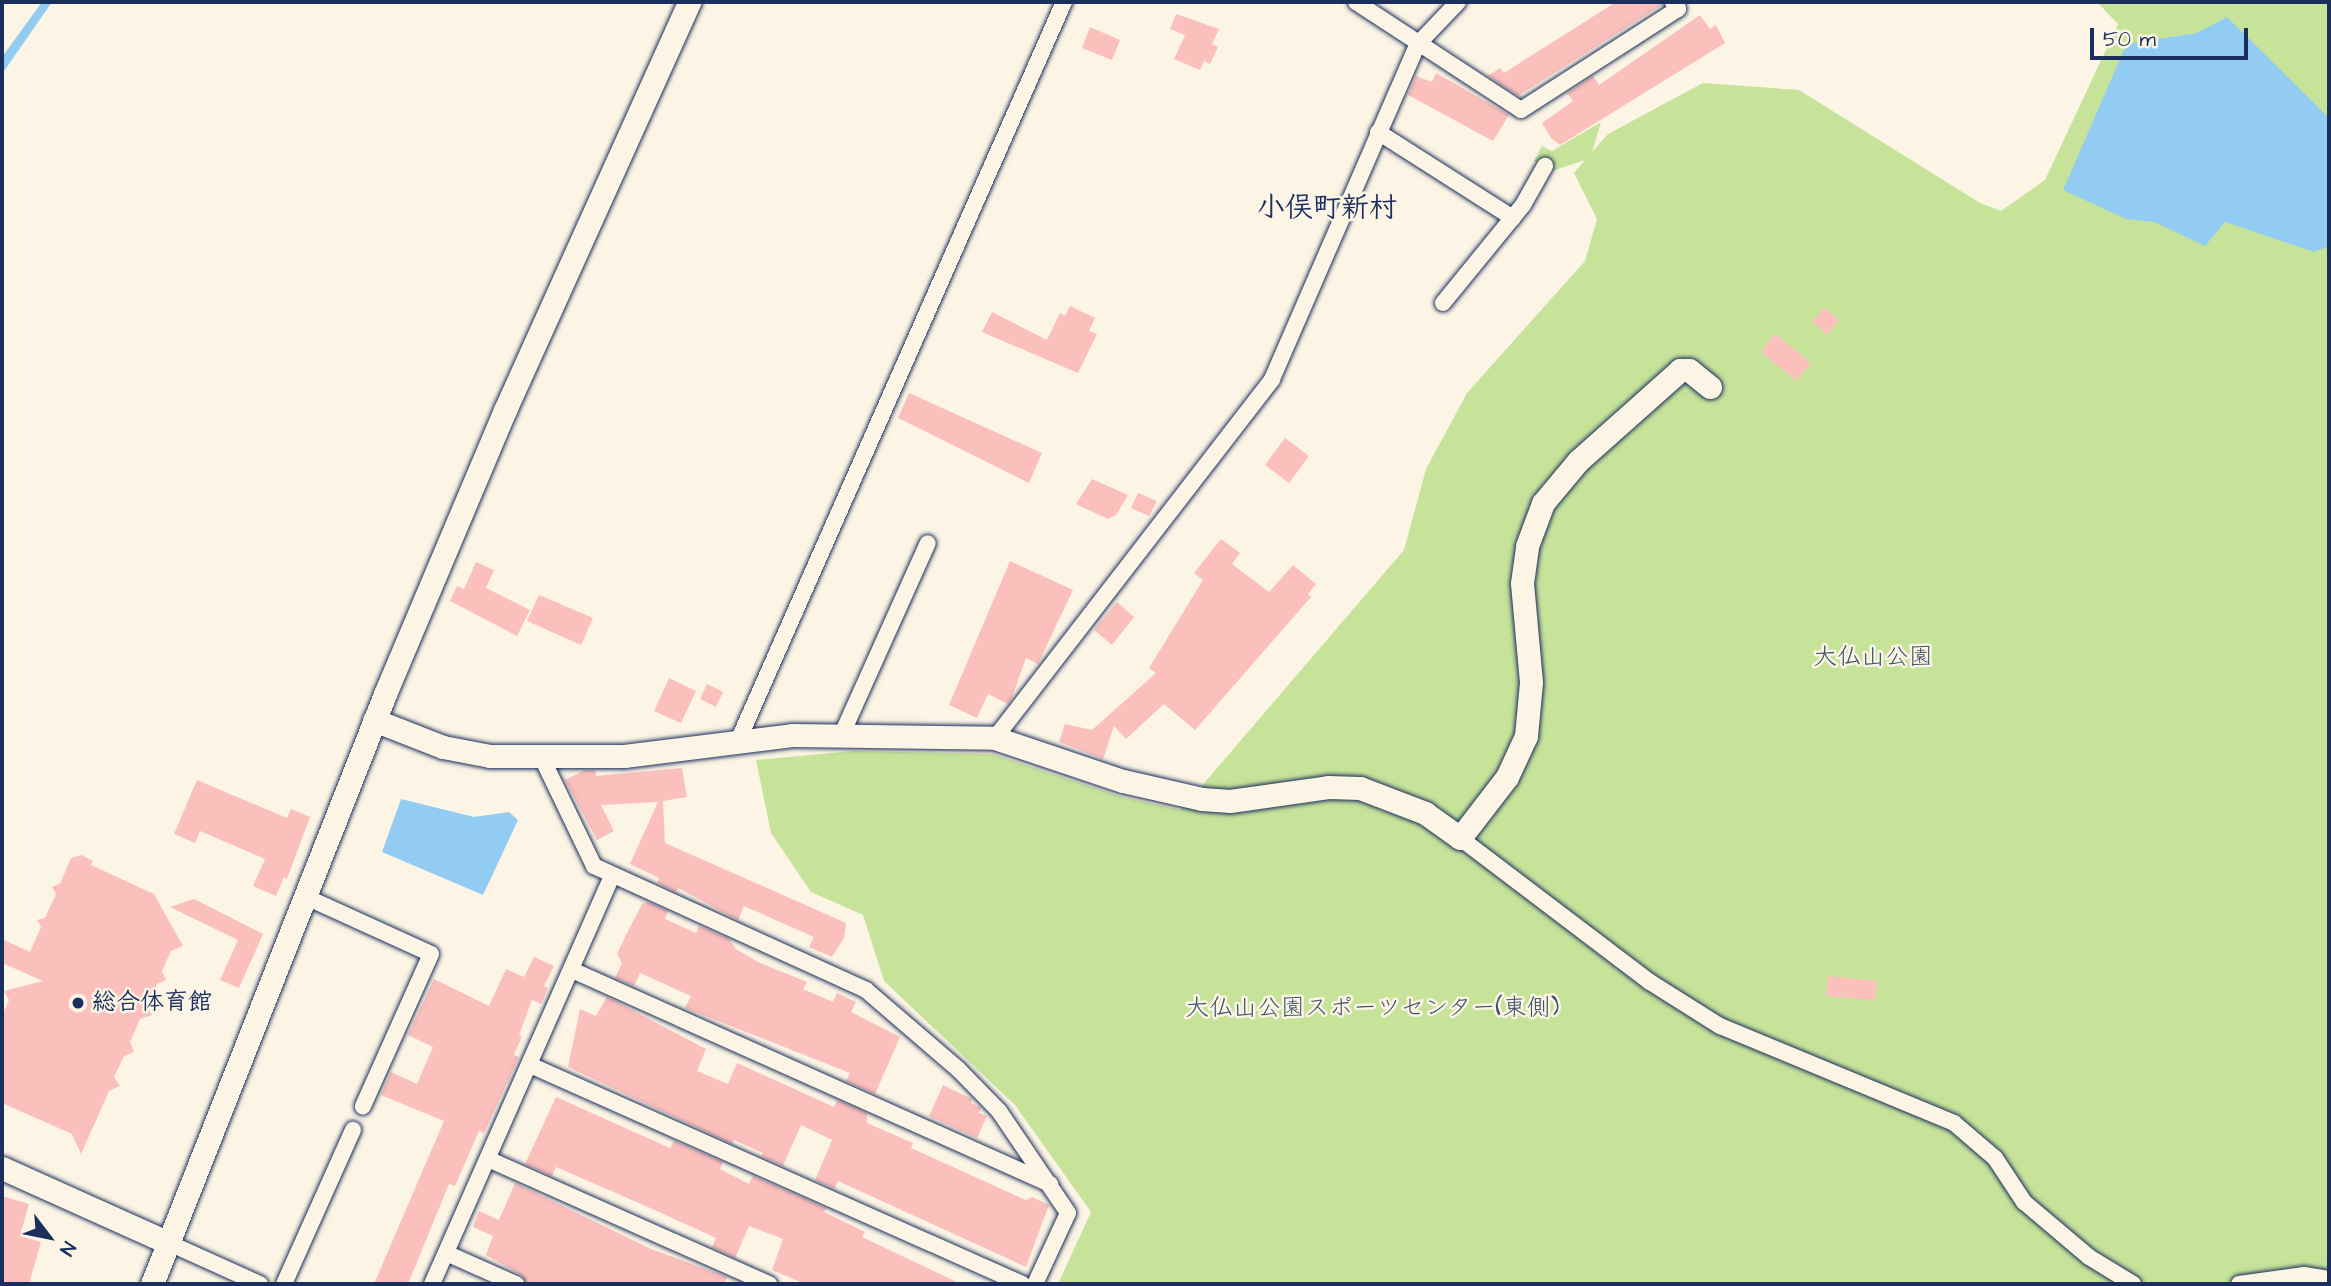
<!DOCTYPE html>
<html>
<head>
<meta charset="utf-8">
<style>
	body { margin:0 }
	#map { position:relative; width:2331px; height:1286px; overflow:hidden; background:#fcf5e5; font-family:"Architects Daughter","Klee One",sans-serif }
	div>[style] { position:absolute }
	.green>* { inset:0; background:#c7e39a }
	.water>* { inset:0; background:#93ccf3 }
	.building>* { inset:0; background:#fbbfbc }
	.roads { filter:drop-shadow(0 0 2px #1b2f5e) drop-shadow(0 0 2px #1b2f5e) }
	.street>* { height:16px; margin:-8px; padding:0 8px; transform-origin:8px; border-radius:8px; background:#fcf5e5 }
	.secondary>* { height:23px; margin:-11.5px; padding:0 11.5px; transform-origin:11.5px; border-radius:11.5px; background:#fcf5e5 }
	.dots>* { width:19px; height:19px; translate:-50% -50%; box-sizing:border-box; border:4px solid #fcf5e5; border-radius:50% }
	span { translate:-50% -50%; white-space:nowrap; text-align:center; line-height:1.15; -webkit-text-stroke:5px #fcf5e5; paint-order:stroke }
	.park-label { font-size:24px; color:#3d536a }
	.poi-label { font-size:24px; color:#1b2f5e; font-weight:700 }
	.left { translate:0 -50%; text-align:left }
	.quarter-label { font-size:28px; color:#1b2f5e; font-weight:700 }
	.frame { position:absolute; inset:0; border:4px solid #1b2f5e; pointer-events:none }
	.north { position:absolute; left:14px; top:1202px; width:70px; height:70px; -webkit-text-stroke:5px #fcf5e5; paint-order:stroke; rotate:122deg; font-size:19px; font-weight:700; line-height:28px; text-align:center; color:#1b2f5e }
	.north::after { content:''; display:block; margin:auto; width:24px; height:32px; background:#1b2f5e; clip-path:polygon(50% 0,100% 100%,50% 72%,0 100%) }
	.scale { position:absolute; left:2090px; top:28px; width:158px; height:32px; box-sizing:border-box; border:4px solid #1b2f5e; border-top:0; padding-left:9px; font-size:21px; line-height:24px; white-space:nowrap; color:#1b2f5e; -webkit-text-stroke:5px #fcf5e5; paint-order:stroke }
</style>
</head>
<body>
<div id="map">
	<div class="green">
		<div style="clip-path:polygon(2097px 2px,2329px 2px,2329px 1284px,1058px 1284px,1091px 1212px,1015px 1105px,884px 981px,863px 915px,811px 892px,771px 833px,756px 760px,853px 751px,992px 754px,1122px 797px,1181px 810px,1404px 550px,1426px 469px,1467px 393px,1585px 261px,1597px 219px,1574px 173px,1585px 160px,1552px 171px,1534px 161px,1542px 146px,1552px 151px,1601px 122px,1592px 152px,1608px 134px,1703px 83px,1799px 90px,1980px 203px,2001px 211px,2045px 180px,2118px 24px)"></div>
	</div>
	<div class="water">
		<div style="clip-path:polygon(42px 2px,52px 2px,2px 74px,2px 57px)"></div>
		<div style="clip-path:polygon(2227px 17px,2329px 118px,2329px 246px,2314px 252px,2225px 222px,2205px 246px,2154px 222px,2126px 219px,2063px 190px,2124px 50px,2133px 43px,2197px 33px)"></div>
		<div style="clip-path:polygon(401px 799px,474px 817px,509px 812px,518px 820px,483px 895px,382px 852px)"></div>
	</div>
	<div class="building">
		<div style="clip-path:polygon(1616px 2px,1663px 4px,1518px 96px,1488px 76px,1500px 68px,1504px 73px)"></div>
		<div style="clip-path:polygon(1176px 14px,1219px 29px,1212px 44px,1218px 47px,1210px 64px,1204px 61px,1200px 70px,1174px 59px,1185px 35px,1170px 29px)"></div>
		<div style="clip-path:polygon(1700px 15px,1710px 29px,1716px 25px,1725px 43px,1560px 145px,1551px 138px,1542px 123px,1573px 101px,1567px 93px,1593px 76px,1599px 85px)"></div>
		<div style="clip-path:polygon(1090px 27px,1120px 40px,1112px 60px,1082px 48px)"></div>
		<div style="clip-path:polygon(1436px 73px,1509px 115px,1493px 141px,1408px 95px,1416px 76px,1432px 82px)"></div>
		<div style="clip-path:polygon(1070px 306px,1095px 318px,1089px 331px,1097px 334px,1078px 373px,982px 332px,992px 312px,1047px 340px,1060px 313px,1065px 316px)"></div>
		<div style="clip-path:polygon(1824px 308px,1839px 320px,1827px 335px,1812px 322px)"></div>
		<div style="clip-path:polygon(1775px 334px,1811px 363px,1796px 381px,1761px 352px)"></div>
		<div style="clip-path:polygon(909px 393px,1042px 453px,1029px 483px,898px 418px)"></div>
		<div style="clip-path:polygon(1285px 438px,1309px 456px,1289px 483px,1265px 465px)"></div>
		<div style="clip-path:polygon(1092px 479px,1128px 495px,1116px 515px,1108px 519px,1076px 504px)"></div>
		<div style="clip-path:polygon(1138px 493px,1157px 501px,1149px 516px,1131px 508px)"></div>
		<div style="clip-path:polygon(1221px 539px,1240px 553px,1232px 564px,1269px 592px,1293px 565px,1316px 584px,1308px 594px,1311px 597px,1195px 730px,1164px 704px,1126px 739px,1114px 726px,1103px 759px,1059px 742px,1065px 724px,1092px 730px,1156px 673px,1149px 668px,1203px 580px,1194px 573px)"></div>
		<div style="clip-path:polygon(1010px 561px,1073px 590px,1038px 664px,1026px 658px,1011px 700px,1008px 704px,988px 694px,977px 718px,949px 705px)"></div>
		<div style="clip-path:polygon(476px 562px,494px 570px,486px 588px,530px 610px,517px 636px,450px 601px,457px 586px,464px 589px)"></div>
		<div style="clip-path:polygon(539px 595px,593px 618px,581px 645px,527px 621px)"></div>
		<div style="clip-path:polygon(1117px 602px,1134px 617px,1112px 645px,1094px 630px)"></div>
		<div style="clip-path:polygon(669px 678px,696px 691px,681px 723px,654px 711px)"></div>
		<div style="clip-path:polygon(707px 684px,723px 692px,716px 707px,700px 699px)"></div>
		<div style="clip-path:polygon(682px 768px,687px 797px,663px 801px,665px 843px,846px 923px,844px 938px,832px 957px,809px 947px,814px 937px,744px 906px,738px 920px,678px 888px,676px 892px,657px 883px,659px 878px,630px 864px,658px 802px,601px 805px,614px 831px,597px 840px,565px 780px,585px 770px,595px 770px,596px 776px)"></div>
		<div style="clip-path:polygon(197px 780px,287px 818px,291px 809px,310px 817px,287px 879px,284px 877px,276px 896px,253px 886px,265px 859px,200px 831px,195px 843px,174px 834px)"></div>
		<div style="clip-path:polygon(81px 855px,93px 861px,91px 865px,154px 894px,183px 946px,171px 951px,162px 971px,166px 980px,157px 984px,146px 1006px,152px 1015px,140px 1019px,130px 1042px,134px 1052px,124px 1056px,114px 1077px,120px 1086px,109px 1091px,81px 1154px,72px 1134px,2px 1103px,2px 1016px,9px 1000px,4px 991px,43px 981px,2px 963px,2px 939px,30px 952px,41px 927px,37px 920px,45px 918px,56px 894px,52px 887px,60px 884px,71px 858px)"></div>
		<div style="clip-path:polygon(194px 899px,263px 934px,239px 988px,220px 980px,238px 940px,170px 907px)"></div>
		<div style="clip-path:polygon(648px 902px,668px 911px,665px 919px,696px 933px,699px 926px,729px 939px,736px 949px,758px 962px,807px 982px,803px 989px,833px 1002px,837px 993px,856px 1002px,851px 1012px,900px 1037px,875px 1094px,846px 1081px,850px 1073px,685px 1008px,691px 996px,640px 973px,634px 986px,615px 978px,622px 963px,617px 954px,624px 939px,642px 904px)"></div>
		<div style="clip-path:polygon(534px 957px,554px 966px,544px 986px,548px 988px,541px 1004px,532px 1000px,519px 1035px,522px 1036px,514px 1055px,519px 1057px,484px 1133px,479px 1131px,455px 1186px,449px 1184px,408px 1284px,374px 1284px,444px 1121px,381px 1095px,391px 1072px,417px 1084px,433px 1047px,408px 1035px,434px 979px,489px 1006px,506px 969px,524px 977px)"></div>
		<div style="clip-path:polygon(1828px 976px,1877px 981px,1875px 1000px,1826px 996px)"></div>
		<div style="clip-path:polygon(607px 997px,706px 1049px,697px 1071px,728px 1084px,737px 1063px,834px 1107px,837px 1100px,867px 1113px,867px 1123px,913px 1143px,911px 1148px,1026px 1200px,1032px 1197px,1049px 1205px,1026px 1267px,838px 1181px,835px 1189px,815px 1180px,832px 1140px,801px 1125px,783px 1166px,761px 1156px,763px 1153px,734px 1140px,732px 1144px,568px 1067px,580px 1009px,596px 1016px)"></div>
		<div style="clip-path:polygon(943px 1085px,972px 1099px,971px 1103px,981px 1108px,979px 1113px,987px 1116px,977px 1138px,929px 1116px)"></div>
		<div style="clip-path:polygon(556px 1097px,670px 1148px,674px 1141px,723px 1162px,720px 1169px,749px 1184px,753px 1176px,826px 1208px,824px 1212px,865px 1232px,862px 1237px,961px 1284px,805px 1284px,772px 1270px,783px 1239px,749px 1226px,735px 1258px,712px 1247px,716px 1238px,648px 1207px,556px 1167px,552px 1176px,525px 1164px)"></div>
		<div style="clip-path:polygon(515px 1183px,651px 1249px,727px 1277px,725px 1282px,730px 1284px,526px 1284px,521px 1275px,486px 1255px,493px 1236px,473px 1227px,479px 1211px,499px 1220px)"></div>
		<div style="clip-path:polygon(2px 1196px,29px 1204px,20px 1236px,41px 1242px,29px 1284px,2px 1284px)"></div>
	</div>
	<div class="roads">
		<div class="street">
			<div style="left:1356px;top:2px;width:197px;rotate:33.2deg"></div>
			<div style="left:1521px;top:110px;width:187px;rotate:-32.8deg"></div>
			<div style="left:1678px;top:9px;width:9px;rotate:-126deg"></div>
			<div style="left:1378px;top:132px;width:160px;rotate:32.5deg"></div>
			<div style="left:1443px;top:303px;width:127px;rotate:-50.8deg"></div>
			<div style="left:1523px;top:205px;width:45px;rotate:-60.6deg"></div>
			<div style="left:842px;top:734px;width:209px;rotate:-65.8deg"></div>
			<div style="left:995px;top:738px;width:453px;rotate:-52.3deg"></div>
			<div style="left:1272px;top:379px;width:365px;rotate:-66.5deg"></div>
			<div style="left:1418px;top:44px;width:58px;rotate:-46.4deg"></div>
			<div style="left:738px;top:741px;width:808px;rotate:-66.2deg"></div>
			<div style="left:541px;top:756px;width:122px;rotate:64.3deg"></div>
			<div style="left:594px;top:866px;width:299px;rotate:24.5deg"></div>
			<div style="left:866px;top:990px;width:121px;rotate:40.7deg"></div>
			<div style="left:958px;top:1069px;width:59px;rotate:45.7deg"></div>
			<div style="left:999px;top:1111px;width:123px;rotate:55.9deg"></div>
			<div style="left:1068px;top:1213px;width:78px;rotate:114.9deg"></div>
			<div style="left:1460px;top:838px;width:238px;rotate:37.2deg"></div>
			<div style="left:1650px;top:982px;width:83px;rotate:32.2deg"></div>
			<div style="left:1720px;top:1026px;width:253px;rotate:22.5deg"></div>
			<div style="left:1954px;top:1123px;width:54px;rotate:40.5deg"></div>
			<div style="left:1995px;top:1158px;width:53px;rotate:56.6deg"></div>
			<div style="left:2024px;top:1202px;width:85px;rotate:40.2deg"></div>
			<div style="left:2089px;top:1257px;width:52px;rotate:31.5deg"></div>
			<div style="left:306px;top:897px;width:137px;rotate:24.5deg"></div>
			<div style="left:431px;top:954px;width:167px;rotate:114.1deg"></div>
			<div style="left:572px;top:970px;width:524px;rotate:24.12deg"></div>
			<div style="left:530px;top:1065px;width:539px;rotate:23.99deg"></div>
			<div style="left:488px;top:1159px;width:308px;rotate:24deg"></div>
			<div style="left:169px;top:1243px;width:100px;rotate:24.3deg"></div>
			<div style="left:446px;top:1253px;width:77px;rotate:23.9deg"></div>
			<div style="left:284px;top:1284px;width:169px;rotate:-65.9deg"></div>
			<div style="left:432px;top:1284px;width:446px;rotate:-66.2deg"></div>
			<div style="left:2239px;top:1284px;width:66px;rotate:-7.9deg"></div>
			<div style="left:2304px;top:1275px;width:25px;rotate:9deg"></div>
		</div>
		<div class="secondary">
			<div style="left:374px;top:720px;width:74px;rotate:21.4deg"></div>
			<div style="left:443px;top:747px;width:48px;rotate:10.8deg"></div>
			<div style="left:490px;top:756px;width:134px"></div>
			<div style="left:624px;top:756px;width:169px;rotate:-7.1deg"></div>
			<div style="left:792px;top:735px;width:203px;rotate:0.8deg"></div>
			<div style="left:995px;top:738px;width:135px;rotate:18.6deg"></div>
			<div style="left:1123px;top:781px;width:81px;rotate:12.8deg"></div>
			<div style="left:1202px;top:799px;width:28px;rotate:4deg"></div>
			<div style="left:1230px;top:801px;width:99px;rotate:-8.1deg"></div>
			<div style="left:1328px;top:787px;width:32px;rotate:2deg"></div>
			<div style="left:1360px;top:788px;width:70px;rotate:21deg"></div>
			<div style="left:1425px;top:813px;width:43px;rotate:35.5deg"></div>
			<div style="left:1460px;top:838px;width:77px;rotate:-52.4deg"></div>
			<div style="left:1507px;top:777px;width:45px;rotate:-65.1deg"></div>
			<div style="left:1526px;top:736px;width:54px;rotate:-84.7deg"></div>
			<div style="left:1531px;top:682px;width:99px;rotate:-95.2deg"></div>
			<div style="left:1522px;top:583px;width:37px;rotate:-82deg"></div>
			<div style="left:1527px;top:546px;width:46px;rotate:-69.6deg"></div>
			<div style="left:1543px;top:503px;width:55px;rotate:-50.2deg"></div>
			<div style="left:1578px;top:461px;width:137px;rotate:-41.7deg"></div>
			<div style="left:1680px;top:370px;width:9px"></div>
			<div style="left:1689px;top:370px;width:27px;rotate:39deg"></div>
			<div style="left:2px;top:1168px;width:183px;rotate:24.2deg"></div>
			<div style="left:152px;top:1284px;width:634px;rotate:-68.45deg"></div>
			<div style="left:385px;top:694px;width:308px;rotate:-67.1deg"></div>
			<div style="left:505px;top:410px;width:448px;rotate:-65.7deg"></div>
		</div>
	</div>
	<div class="dots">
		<div style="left:78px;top:1003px;background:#1b2f5e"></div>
	</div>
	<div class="park-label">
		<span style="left:1873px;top:658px">大仏山公園</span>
		<span style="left:1372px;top:1009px">大仏山公園スポーツセンター(東側)</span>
	</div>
	<div class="poi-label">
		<span class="left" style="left:92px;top:1003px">総合体育館</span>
	</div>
	<div class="quarter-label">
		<span style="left:1327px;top:208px">小俣町新村</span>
	</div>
	<div class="frame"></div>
	<div class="north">N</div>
	<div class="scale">50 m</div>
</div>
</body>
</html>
